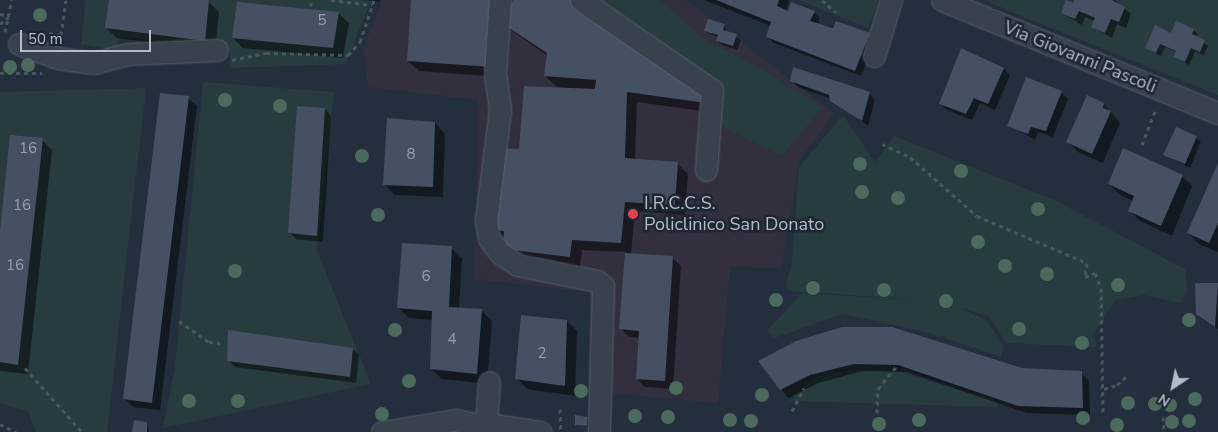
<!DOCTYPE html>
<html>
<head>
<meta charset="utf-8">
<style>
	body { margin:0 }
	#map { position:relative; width:1218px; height:432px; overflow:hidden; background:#242f3e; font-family:"Nunito Sans",sans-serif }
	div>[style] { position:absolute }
	.medical>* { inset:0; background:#32303f }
	.green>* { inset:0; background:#263c3f }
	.shadow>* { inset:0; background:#0007 }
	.building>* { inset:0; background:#455162 }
	.path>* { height:3px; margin-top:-1.5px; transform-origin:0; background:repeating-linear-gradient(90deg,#44595c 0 4px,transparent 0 8px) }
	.roads { filter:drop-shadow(0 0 1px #565f6c) drop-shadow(0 0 1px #565f6c) }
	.minor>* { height:21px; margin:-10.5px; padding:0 10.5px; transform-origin:10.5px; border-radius:10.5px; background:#38414e }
	.trees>* { width:14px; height:14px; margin:-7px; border-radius:50%; background:#4b6a5d }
	.dots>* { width:14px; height:14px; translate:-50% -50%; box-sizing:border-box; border:2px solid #1d2633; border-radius:50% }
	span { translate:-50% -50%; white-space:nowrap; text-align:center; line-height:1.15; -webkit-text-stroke:5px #1d2633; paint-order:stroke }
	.number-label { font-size:15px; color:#98a1af }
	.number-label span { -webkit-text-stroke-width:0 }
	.street-label { font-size:18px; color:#b4bcc9 }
	.poi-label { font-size:18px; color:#b4bcc9 }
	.left { translate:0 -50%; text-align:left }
	.north { position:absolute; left:1148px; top:362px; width:50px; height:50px; -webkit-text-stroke:4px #1d2633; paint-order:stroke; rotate:214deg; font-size:14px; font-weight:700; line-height:20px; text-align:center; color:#b4bcc9 }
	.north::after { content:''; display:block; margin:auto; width:18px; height:22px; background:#b4bcc9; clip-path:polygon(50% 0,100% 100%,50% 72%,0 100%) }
	.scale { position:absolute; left:20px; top:30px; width:131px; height:22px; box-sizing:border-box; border:2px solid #b4bcc9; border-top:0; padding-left:6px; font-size:15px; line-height:18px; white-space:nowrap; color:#b4bcc9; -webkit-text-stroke:4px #1d2633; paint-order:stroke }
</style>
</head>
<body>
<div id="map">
	<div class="medical">
		<div style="clip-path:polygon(383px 0,686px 0,834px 113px,799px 161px,781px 268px,730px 267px,718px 403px,588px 391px,590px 292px,475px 279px,478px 100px,368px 87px,363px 48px)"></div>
	</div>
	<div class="green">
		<div style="clip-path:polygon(86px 0,371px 0,346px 64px,230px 68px,229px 48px,119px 37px,118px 51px,81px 44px)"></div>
		<div style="clip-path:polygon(591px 0,660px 0,708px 42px,744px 59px,823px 107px,782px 156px,721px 126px,724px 93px)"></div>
		<div style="clip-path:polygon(799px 0,879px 0,868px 28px)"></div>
		<div style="clip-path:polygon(984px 0,1218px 0,1218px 95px,1031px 20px)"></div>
		<div style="clip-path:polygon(203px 82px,334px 92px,317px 251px,371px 384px,163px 428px,175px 368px)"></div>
		<div style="clip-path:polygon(146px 88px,107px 432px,36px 432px,28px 412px,0 403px,0 92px)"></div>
		<div style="clip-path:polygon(843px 115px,875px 162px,894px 136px,1056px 201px,1185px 269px,1187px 292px,1181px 303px,1144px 295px,1116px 300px,1093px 334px,1097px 347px,1006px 343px,989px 316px,961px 308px,988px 322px,1003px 347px,1001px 357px,930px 333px,843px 314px,774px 338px,767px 330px,803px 293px,935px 301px,789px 291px,786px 285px,792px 262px,799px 167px)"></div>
		<div style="clip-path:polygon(852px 370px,894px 370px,997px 401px,997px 407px,789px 401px,814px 377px)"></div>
	</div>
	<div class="shadow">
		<div style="clip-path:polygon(110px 0,208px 1px,219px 12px,215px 51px,117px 38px,106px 28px)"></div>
		<div style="clip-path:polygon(362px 0,380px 0,380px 2px)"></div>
		<div style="clip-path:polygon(412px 0,506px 14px,515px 0,574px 0,716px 113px,637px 102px,635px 160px,678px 164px,688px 174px,685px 215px,635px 211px,631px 255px,673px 258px,681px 266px,673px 389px,645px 387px,637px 379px,640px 338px,629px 337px,621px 329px,626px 252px,582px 250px,580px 267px,514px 259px,504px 239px,491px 228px,520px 151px,558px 88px,545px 76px,548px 56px,505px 26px,502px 77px,419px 71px,408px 61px)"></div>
		<div style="clip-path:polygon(704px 0,789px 0,786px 11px,814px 12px,820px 18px,818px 24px,869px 34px,875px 40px,861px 76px,774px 43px,767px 37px,771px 26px)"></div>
		<div style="clip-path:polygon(1075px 0,1115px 0,1131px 14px,1126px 28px,1117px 24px,1112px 38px,1093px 27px,1095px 21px,1085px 17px,1082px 25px,1062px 13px)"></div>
		<div style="clip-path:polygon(338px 13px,349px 23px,343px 58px,243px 48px,233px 38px)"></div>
		<div style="clip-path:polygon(724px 25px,727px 33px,741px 40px,737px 50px,722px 45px,717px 41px,719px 38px,705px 31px)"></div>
		<div style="clip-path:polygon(1193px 30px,1198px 34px,1196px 38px,1208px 46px,1204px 55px,1195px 51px,1189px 65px,1175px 57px,1177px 52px,1165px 47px,1161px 56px,1146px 48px,1172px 34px)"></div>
		<div style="clip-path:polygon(962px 50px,1004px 69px,1010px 75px,995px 110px,980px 103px,972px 120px,947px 110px,940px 104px)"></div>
		<div style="clip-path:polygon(792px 81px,869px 93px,875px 100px,868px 126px,831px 99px,798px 87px)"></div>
		<div style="clip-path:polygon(1061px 92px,1068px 99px,1053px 137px,1038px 132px,1035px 140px,1009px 125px)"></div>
		<div style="clip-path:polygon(188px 98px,197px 106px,160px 410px,133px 407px,125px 399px)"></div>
		<div style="clip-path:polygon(1104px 104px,1120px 123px,1103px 163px,1078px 152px,1068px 142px)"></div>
		<div style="clip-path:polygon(325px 109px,331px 116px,323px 242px,296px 239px,290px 233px)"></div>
		<div style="clip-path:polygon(435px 123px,445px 134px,443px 197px,395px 195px,384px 184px)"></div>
		<div style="clip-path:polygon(1176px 128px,1201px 141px,1190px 168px,1165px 155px)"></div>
		<div style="clip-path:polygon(42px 140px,52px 150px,28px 374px,0 371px,0 243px)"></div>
		<div style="clip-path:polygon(1218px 166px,1218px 252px,1199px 244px,1188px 233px)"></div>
		<div style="clip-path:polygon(1182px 176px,1192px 186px,1172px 236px,1140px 221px,1129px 210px,1133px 201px,1120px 195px,1109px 184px)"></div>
		<div style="clip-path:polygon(451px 248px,462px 258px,459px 309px,482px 311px,492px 321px,487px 384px,442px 379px,431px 369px,433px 320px,409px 318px,399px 308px)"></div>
		<div style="clip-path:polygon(1196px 284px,1218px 284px,1218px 329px,1202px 318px)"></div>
		<div style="clip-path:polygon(567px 321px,577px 331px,575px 396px,527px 389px,517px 378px)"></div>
		<div style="clip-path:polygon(797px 343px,1022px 369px,1081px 373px,1089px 381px,1090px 415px,1027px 413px,907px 372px,863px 371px,818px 383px,789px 398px,781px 389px)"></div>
		<div style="clip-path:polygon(353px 349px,359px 355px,356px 383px,235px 367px,228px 360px)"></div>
		<div style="clip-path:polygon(586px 418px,588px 427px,576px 425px)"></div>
		<div style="clip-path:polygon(147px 424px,149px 432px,134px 432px)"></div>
	</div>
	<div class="building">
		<div style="clip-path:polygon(109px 0,209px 0,205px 41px,105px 28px)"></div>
		<div style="clip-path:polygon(411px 0,496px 0,492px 67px,407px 61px)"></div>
		<div style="clip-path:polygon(514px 0,571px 0,706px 89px,706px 103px,627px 92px,625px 158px,678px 162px,675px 205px,625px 202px,621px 243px,572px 240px,570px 257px,503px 249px,504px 231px,489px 229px,498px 148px,519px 149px,524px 86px,595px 89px,596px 80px,544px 76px,547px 53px,500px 22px)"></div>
		<div style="clip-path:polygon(716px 0,779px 0,777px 6px,788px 11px,791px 2px,815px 11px,810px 21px,833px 28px,836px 21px,870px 33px,855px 71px,766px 37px,771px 22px)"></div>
		<div style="clip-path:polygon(1066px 0,1073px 3px,1074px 0,1112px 0,1125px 7px,1119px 22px,1111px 19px,1105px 33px,1091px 27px,1095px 18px,1079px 11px,1075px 19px,1061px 13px)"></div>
		<div style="clip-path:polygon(237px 2px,339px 12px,333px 48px,232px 38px)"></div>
		<div style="clip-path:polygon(708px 19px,725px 24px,723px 30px,737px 34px,733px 46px,716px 41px,718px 35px,704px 31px)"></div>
		<div style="clip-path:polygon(1176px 21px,1194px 29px,1192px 34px,1205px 40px,1200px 52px,1191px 48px,1185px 62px,1173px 57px,1176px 51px,1160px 44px,1156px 53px,1145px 48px,1155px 25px,1171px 33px)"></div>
		<div style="clip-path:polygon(961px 48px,1004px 68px,988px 104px,974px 98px,966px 114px,939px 104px)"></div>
		<div style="clip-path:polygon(793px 67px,870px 92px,862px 121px,830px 101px,829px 95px,790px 81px)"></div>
		<div style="clip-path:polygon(1026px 77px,1062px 91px,1046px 131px,1031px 127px,1028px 134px,1007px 126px)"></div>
		<div style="clip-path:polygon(160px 93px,189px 96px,152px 403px,123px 399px)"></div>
		<div style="clip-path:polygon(1087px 95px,1104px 103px,1103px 108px,1111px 111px,1092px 154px,1066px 142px)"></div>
		<div style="clip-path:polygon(297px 106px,325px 108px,317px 236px,288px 233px)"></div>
		<div style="clip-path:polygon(387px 118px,435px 122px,433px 187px,383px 185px)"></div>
		<div style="clip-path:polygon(1176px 127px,1197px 136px,1185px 164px,1163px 155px)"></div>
		<div style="clip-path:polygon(10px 135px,43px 138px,18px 365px,0 362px,0 231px)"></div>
		<div style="clip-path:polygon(1123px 148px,1183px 175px,1161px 226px,1128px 211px,1134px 196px,1108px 184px)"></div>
		<div style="clip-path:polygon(1218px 163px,1218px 223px,1209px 243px,1187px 233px)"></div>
		<div style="clip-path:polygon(402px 243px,452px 246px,449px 307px,482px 309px,477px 374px,430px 369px,432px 311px,397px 308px)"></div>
		<div style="clip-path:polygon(625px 253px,673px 256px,665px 381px,636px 379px,639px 331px,619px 329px)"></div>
		<div style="clip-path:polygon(1195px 283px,1218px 283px,1215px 327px,1196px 314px)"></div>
		<div style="clip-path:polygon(521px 315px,567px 320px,565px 386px,515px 379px)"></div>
		<div style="clip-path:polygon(842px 327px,892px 327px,1022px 368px,1082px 371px,1083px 408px,1018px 406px,898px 365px,854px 364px,810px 375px,780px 390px,758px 361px,796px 341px)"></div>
		<div style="clip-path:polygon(228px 330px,353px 348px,350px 377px,227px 361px)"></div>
		<div style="clip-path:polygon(575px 415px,587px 417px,587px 426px,575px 425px)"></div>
		<div style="clip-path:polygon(134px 420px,147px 422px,147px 432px,132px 432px)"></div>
	</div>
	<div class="path">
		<div style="left:331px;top:0;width:41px;rotate:7deg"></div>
		<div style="left:822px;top:0;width:18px;rotate:41deg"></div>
		<div style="left:311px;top:6px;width:6px;rotate:-90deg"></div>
		<div style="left:0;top:14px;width:9px;rotate:13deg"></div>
		<div style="left:0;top:24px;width:11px;rotate:-38deg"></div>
		<div style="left:5px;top:32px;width:33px;rotate:-78deg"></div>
		<div style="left:49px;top:33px;width:12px;rotate:9deg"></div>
		<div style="left:61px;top:35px;width:35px;rotate:-82deg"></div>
		<div style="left:232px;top:60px;width:35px;rotate:-12deg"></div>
		<div style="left:266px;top:53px;width:82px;rotate:1.4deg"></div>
		<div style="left:348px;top:55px;width:18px;rotate:-47deg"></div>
		<div style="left:360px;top:42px;width:44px;rotate:-71.6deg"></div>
		<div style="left:0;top:73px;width:42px"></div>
		<div style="left:882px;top:144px;width:31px;rotate:25deg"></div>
		<div style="left:910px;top:157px;width:89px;rotate:41.4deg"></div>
		<div style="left:977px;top:216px;width:120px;rotate:23.1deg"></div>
		<div style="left:1087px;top:263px;width:14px;rotate:98deg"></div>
		<div style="left:1085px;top:277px;width:11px;rotate:-22deg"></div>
		<div style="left:1095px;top:273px;width:16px;rotate:68deg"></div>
		<div style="left:1101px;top:288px;width:126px;rotate:89.1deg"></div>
		<div style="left:1142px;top:145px;width:40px;rotate:-69deg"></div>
		<div style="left:179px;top:321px;width:37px;rotate:35deg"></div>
		<div style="left:209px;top:342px;width:11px;rotate:5deg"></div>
		<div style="left:25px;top:368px;width:86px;rotate:48.3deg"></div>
		<div style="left:1104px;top:389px;width:14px;rotate:-17deg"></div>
		<div style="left:1117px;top:385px;width:16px;rotate:-43deg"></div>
		<div style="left:560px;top:409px;width:23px;rotate:88deg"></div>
		<div style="left:792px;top:411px;width:26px;rotate:-62deg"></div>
		<div style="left:877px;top:413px;width:24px;rotate:-88deg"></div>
		<div style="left:878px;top:389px;width:28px;rotate:-51deg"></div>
		<div style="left:1163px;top:417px;width:15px;rotate:86deg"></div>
		<div style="left:0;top:424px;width:18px;rotate:27deg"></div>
	</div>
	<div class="roads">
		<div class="minor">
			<div style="left:500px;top:0;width:74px;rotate:93.9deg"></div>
			<div style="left:495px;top:74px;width:36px;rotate:82deg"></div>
			<div style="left:500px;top:110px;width:112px;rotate:97.2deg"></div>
			<div style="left:486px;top:221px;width:17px;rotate:80deg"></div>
			<div style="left:489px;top:238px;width:19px;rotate:54deg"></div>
			<div style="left:500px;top:253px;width:22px;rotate:34deg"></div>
			<div style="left:518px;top:265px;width:81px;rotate:11.4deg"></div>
			<div style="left:597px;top:281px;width:8px;rotate:40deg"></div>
			<div style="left:603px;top:286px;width:146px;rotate:91.6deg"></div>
			<div style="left:581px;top:0;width:159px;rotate:34.5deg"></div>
			<div style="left:712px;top:90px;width:80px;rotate:94.3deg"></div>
			<div style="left:942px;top:0;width:298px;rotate:22.3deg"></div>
			<div style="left:19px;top:44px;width:41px;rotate:19.7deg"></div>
			<div style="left:58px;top:58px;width:36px;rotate:8deg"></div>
			<div style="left:94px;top:63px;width:34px;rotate:-15deg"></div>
			<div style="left:127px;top:54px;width:90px;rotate:-2.5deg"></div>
			<div style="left:874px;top:56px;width:59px;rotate:-73.1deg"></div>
			<div style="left:486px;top:422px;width:40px;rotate:-85.7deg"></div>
			<div style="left:496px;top:425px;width:45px;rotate:9deg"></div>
			<div style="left:382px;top:432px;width:75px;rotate:-9.2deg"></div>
			<div style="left:456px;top:420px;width:17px;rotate:13deg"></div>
		</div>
	</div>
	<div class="trees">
		<div style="left:40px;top:15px"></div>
		<div style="left:28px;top:65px"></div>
		<div style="left:10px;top:67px"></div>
		<div style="left:225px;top:100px"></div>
		<div style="left:280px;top:106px"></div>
		<div style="left:362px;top:156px"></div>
		<div style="left:860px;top:164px"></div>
		<div style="left:961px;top:171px"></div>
		<div style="left:862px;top:192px"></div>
		<div style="left:898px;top:198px"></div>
		<div style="left:1038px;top:209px"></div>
		<div style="left:378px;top:215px"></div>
		<div style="left:978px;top:242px"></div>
		<div style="left:1005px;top:266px"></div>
		<div style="left:235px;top:271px"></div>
		<div style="left:1047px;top:274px"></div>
		<div style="left:1118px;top:285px"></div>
		<div style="left:813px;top:288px"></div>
		<div style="left:884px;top:290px"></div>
		<div style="left:776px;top:300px"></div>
		<div style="left:946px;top:301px"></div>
		<div style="left:1189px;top:320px"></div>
		<div style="left:1019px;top:329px"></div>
		<div style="left:395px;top:330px"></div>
		<div style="left:1082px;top:343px"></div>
		<div style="left:409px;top:381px"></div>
		<div style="left:676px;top:388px"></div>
		<div style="left:581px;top:391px"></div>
		<div style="left:762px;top:395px"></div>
		<div style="left:1195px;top:399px"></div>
		<div style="left:189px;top:401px"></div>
		<div style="left:238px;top:401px"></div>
		<div style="left:1128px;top:403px"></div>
		<div style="left:1155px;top:404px"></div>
		<div style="left:1170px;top:405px"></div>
		<div style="left:382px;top:414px"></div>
		<div style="left:635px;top:416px"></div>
		<div style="left:668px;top:417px"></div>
		<div style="left:1083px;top:418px"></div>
		<div style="left:730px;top:420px"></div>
		<div style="left:919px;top:420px"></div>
		<div style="left:751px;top:421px"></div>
		<div style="left:1189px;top:421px"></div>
		<div style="left:1172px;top:422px"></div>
		<div style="left:879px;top:424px"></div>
		<div style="left:1117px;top:425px"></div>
	</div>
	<div class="dots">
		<div style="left:633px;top:214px;background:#e0444e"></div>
	</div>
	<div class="number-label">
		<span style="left:322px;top:21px">5</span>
		<span style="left:28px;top:149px">16</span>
		<span style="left:411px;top:155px">8</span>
		<span style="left:22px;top:206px">16</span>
		<span style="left:15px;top:266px">16</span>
		<span style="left:426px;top:277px">6</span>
		<span style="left:452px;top:340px">4</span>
		<span style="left:542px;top:354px">2</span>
	</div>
	<div class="street-label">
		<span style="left:1080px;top:57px;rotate:22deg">Via Giovanni Pascoli</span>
	</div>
	<div class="poi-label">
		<span class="left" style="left:644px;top:214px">I.R.C.C.S.<br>Policlinico San Donato</span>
	</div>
	<div class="north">N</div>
	<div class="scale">50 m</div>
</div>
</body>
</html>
